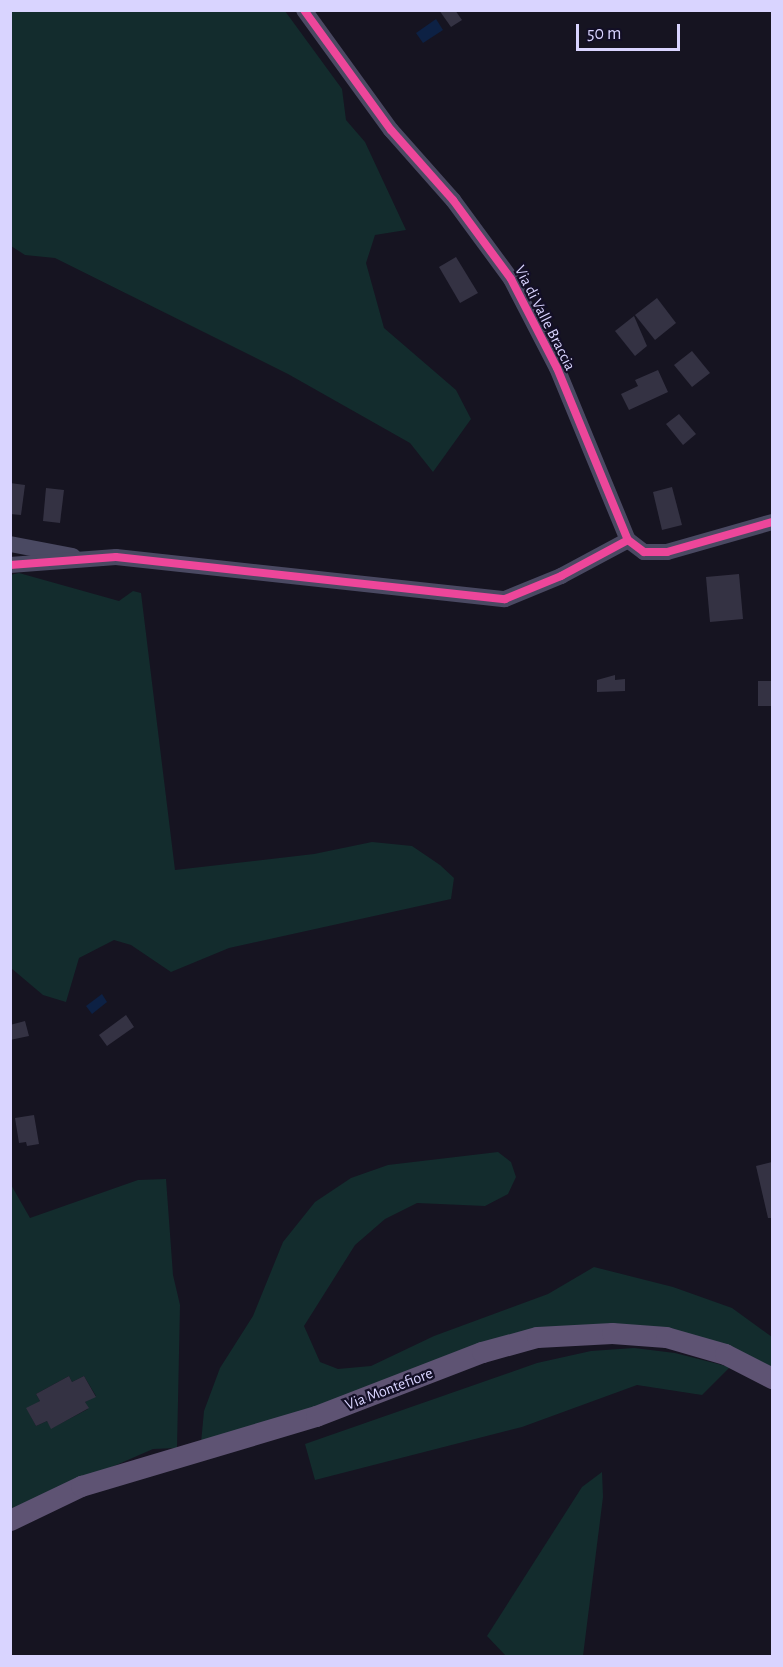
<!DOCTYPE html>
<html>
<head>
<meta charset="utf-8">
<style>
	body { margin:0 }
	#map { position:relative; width:783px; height:1667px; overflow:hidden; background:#161421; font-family:"Alegreya Sans",sans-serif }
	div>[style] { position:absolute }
	.green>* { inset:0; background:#132c2d }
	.water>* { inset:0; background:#0d2144 }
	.building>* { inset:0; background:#343243 }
	.minor>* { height:16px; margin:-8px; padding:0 8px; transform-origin:8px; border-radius:8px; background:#4a4962 }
	.major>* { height:21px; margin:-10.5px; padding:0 10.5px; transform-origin:10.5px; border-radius:10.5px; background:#5e5373 }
	.cycleway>* { height:8px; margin:-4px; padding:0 4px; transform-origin:4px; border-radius:4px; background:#ed469a }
	span { translate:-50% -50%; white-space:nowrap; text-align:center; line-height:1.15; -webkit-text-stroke:4.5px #130f26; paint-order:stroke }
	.street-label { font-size:16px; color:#d9d4ff }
	.frame { position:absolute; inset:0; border:12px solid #d9d4ff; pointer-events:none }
	.scale { position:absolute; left:576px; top:24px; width:104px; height:27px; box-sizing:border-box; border:3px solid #d9d4ff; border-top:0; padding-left:8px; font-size:18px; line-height:21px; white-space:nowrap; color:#d9d4ff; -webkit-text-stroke:4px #130f26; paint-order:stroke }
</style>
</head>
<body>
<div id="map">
	<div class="green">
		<div style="clip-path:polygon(10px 11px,285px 11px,342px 89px,346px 120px,365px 142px,406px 230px,375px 235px,366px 263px,384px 328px,456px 390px,471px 419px,433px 472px,410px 443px,288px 374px,55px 258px,25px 255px,11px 246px)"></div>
		<div style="clip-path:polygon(19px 573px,119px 601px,133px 591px,141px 593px,175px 870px,314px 854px,372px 842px,412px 846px,440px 865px,454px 878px,451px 899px,229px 948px,171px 972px,131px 945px,114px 940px,79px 958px,66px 1002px,43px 995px,11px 968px,10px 575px)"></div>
		<div style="clip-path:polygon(498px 1152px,511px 1162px,516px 1177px,508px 1194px,485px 1206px,417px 1203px,385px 1219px,355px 1245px,304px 1326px,320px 1362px,338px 1369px,371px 1366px,434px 1336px,548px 1294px,594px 1267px,673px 1287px,732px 1308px,772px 1337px,772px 1373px,590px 1326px,201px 1443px,204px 1411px,220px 1368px,253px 1316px,283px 1242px,315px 1202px,351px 1178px,388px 1165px)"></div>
		<div style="clip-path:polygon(evenodd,166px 1179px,173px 1275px,180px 1305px,177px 1448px,153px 1449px,11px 1511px,10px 1183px,30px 1218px,138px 1180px,166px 1179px,69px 1376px,72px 1382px,84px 1376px,96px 1396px,85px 1402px,88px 1409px,52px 1428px,47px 1421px,36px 1426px,27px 1409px,40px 1401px,36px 1394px,69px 1376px)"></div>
		<div style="clip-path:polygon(634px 1348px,675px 1353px,730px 1367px,702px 1395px,637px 1385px,522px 1427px,315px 1480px,305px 1444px,537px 1363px,591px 1351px)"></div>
		<div style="clip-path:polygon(602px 1472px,603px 1497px,583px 1656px,506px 1656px,487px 1636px,582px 1487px)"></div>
	</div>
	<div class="water">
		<div style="clip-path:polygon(436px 19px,443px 30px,423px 43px,416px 33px)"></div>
		<div style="clip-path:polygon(102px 994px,107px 1002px,92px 1014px,86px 1006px)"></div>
	</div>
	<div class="building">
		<div style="clip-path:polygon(439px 10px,455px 10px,462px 20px,451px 27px)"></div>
		<div style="clip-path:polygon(456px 257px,478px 293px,460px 303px,439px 267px)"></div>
		<div style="clip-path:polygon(657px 298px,676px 323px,655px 340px,635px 315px)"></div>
		<div style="clip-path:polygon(634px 316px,647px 346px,635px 356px,615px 331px)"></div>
		<div style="clip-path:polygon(692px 351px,710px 373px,692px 387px,674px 365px)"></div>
		<div style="clip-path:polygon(658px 370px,668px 392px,629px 410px,621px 394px,638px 386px,635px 380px)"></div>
		<div style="clip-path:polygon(679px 414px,696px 434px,683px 445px,666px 424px)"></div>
		<div style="clip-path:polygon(10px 483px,25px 485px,21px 515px,10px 514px)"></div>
		<div style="clip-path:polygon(672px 487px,682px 525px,662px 530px,653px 492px)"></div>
		<div style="clip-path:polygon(46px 488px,64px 490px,60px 523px,43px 521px)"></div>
		<div style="clip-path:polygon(739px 574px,743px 619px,710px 622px,706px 577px)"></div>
		<div style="clip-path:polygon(615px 675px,615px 680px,625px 679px,625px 691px,597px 692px,597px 680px)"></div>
		<div style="clip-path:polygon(758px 681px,772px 681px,772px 706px,758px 706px)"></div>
		<div style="clip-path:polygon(126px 1015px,134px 1027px,107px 1046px,99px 1035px)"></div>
		<div style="clip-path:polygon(25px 1021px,29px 1036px,10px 1040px,10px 1025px)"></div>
		<div style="clip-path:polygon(34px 1115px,39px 1144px,27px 1146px,26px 1142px,19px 1143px,15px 1118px)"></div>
		<div style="clip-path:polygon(772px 1162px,772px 1218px,768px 1218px,756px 1166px)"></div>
		<div style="clip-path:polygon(69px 1376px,72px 1382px,84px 1376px,96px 1397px,85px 1402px,89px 1408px,51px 1429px,47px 1421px,36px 1426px,26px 1408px,40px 1401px,36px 1394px)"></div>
	</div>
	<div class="minor">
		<div style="left:304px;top:10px;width:148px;rotate:54.1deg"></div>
		<div style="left:391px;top:130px;width:94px;rotate:48.5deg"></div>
		<div style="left:453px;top:200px;width:98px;rotate:53.7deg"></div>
		<div style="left:511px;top:279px;width:100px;rotate:62.7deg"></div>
		<div style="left:557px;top:368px;width:186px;rotate:67.6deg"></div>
		<div style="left:628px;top:540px;width:20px;rotate:37deg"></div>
		<div style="left:644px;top:552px;width:23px"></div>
		<div style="left:667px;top:552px;width:109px;rotate:-15.9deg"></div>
		<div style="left:10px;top:544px;width:64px;rotate:10.8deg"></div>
		<div style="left:10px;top:565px;width:106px;rotate:-4.3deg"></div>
		<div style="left:116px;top:557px;width:391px;rotate:6.2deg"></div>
		<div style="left:505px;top:599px;width:61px;rotate:-22.3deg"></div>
		<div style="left:561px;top:576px;width:76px;rotate:-28.2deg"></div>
	</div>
	<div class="major">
		<div style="left:10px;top:1520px;width:79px;rotate:-25.6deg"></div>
		<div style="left:81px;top:1486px;width:245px;rotate:-16.6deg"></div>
		<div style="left:316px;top:1416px;width:178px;rotate:-21.1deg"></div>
		<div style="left:482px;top:1352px;width:57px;rotate:-15.3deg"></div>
		<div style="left:537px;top:1337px;width:75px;rotate:-3.1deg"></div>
		<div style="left:612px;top:1333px;width:54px;rotate:4.2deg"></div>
		<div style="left:666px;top:1337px;width:61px;rotate:16.1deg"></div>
		<div style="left:725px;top:1354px;width:53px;rotate:27.1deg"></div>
	</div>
	<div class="cycleway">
		<div style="left:304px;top:10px;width:148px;rotate:54.1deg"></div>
		<div style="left:391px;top:130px;width:94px;rotate:48.5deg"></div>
		<div style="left:453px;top:200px;width:98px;rotate:53.7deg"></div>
		<div style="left:511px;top:279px;width:100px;rotate:62.7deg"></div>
		<div style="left:557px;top:368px;width:186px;rotate:67.6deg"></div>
		<div style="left:628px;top:540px;width:20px;rotate:37deg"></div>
		<div style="left:644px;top:552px;width:23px"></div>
		<div style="left:667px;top:552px;width:109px;rotate:-15.9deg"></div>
		<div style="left:10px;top:565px;width:106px;rotate:-4.3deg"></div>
		<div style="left:116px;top:557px;width:391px;rotate:6.2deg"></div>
		<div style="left:505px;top:599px;width:61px;rotate:-22.3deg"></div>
		<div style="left:561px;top:576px;width:76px;rotate:-28.2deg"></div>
	</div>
	<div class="street-label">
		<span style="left:545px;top:318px;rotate:63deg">Via di Valle Braccia</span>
		<span style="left:389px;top:1389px;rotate:-21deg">Via Montefiore</span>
	</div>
	<div class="frame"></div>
	<div class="scale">50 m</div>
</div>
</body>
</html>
